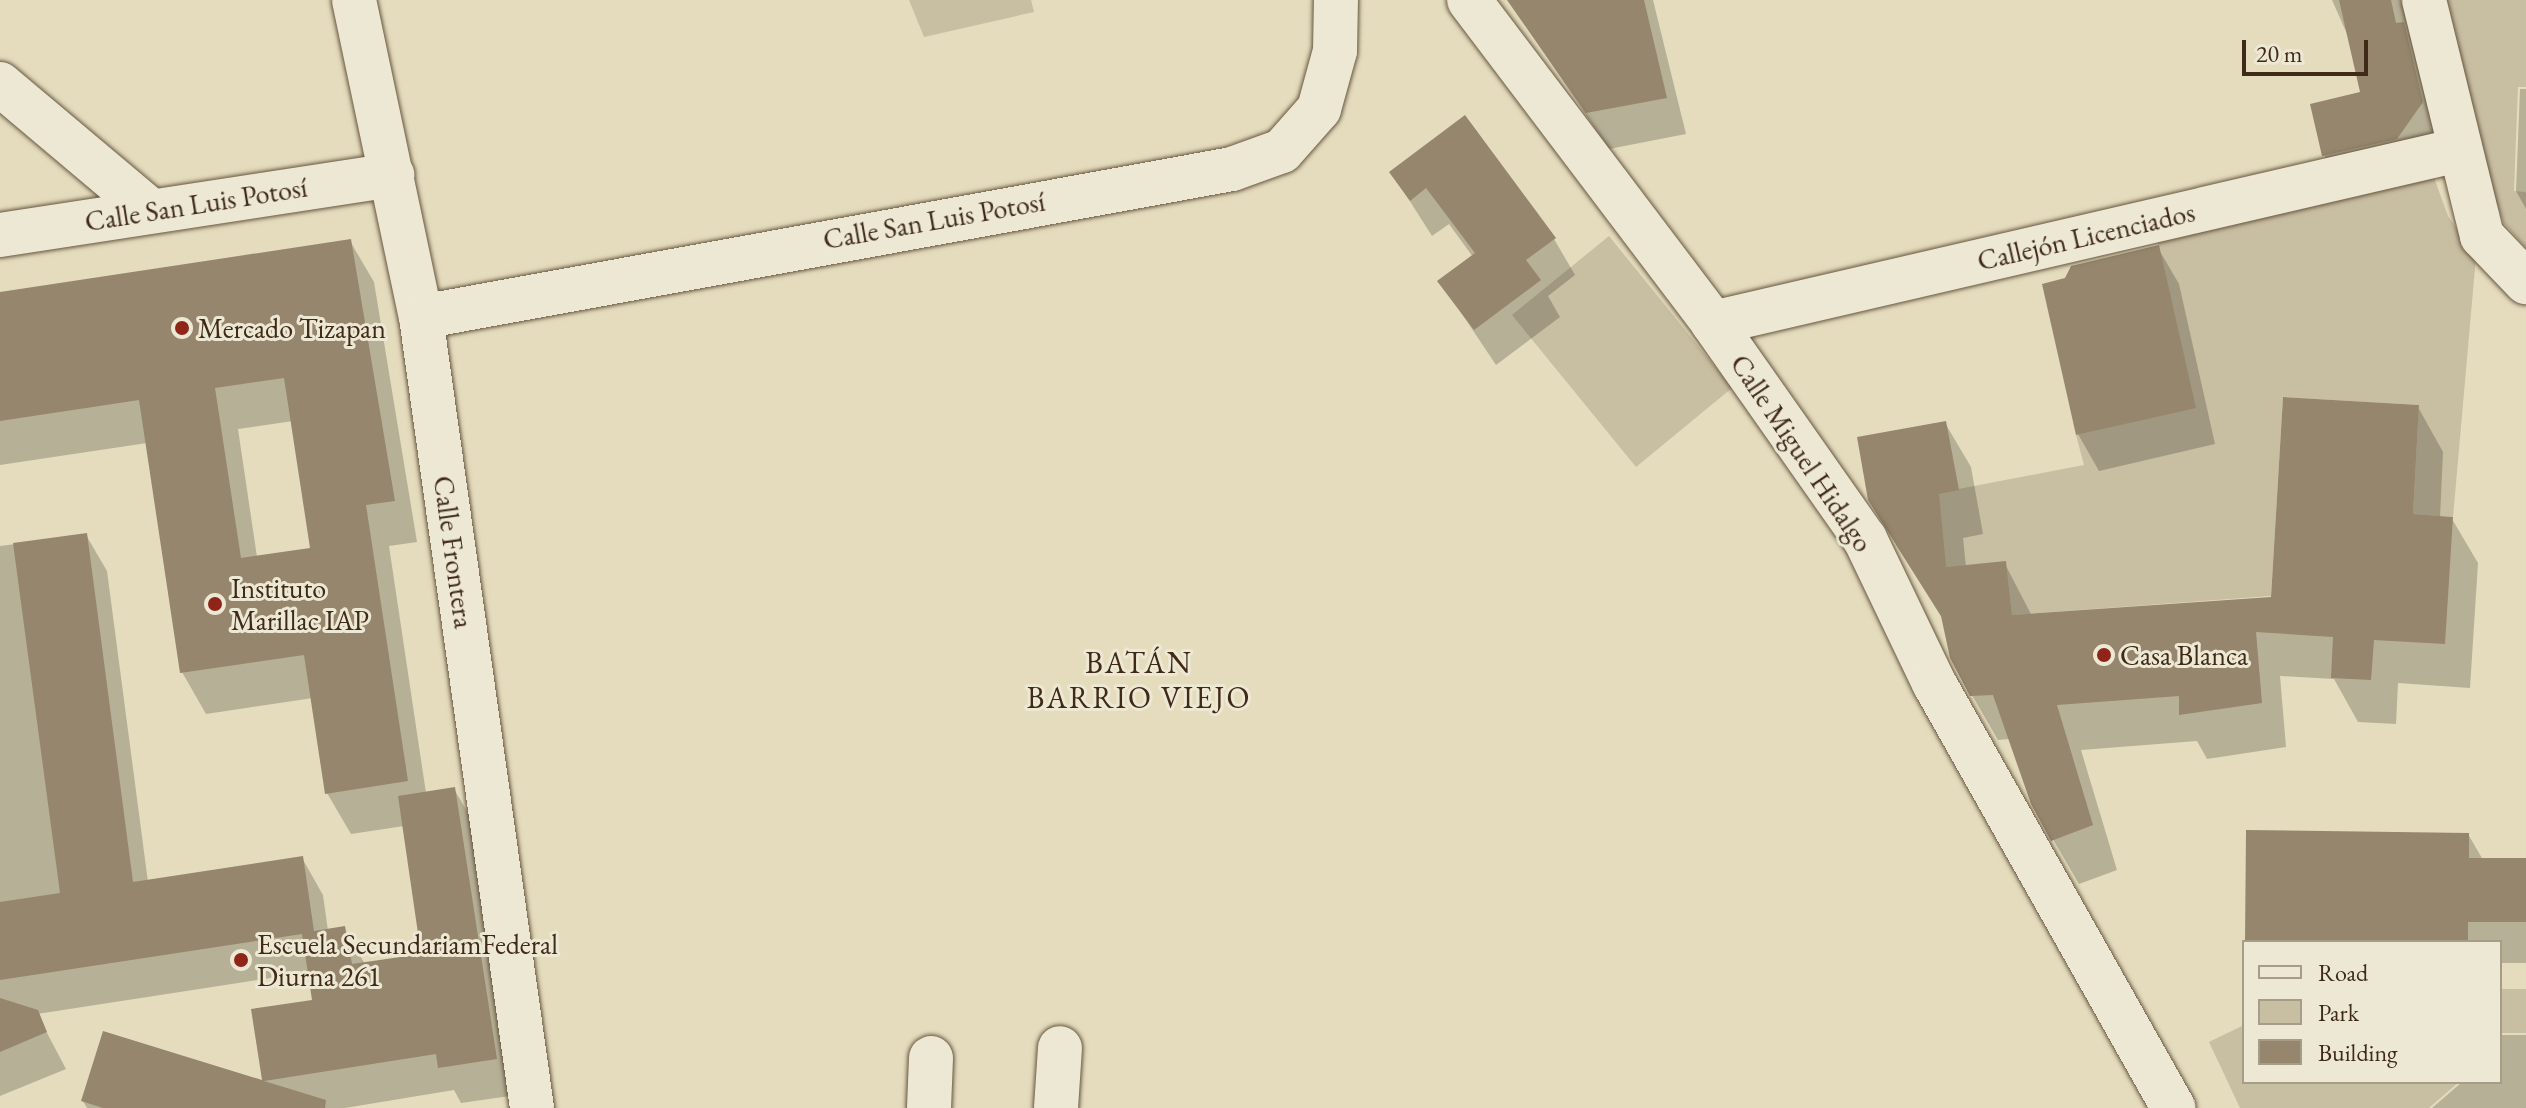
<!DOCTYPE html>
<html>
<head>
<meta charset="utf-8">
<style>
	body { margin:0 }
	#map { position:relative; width:2526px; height:1108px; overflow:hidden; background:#e4dcbd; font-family:"EB Garamond",serif }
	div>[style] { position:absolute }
	.green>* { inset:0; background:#c8bea1 }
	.shadow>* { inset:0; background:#0003 }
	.building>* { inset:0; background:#95866d }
	.roads { filter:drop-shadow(0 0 2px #685640) drop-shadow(0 0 2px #685640) }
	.minor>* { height:44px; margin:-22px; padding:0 22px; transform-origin:22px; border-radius:22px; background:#ede8d4 }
	.dots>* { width:22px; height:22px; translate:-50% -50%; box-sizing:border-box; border:4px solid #ede8d4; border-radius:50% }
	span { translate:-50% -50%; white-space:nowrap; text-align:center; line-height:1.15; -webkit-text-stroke:6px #ede8d4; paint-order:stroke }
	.street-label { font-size:28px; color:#3f2917 }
	.poi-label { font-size:28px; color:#3f2917 }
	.left { translate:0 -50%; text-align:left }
	.neighbourhood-label { font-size:30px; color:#3f2917; letter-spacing:2px }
	.legend { position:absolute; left:2242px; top:940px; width:260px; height:144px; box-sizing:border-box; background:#ede8d4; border:2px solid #a79c88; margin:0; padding:10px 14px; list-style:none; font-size:24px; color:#3f2917 }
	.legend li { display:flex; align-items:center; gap:16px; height:40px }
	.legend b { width:40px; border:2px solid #a79c88 }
	.scale { position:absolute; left:2242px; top:40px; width:126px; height:36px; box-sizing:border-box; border:4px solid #3f2917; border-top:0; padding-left:10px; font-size:24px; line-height:28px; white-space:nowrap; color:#3f2917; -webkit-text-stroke:6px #ede8d4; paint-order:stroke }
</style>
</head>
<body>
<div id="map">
	<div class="green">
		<div style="clip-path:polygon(909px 0,1031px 0,1034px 12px,924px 37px)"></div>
		<div style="clip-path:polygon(2447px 0,2526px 0,2526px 87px,2518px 87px,2514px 191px,2526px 192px,2526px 248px,2504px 223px,2491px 189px)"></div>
		<div style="clip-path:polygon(2433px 175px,2448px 216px,2476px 257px,2453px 517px,2413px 514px,2419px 405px,2283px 397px,2271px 596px,2012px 615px,2006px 562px,1946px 567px,1917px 497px,2084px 465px,2076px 435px,2195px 407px,2157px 239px)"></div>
		<div style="clip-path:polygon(1609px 236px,1732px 388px,1636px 467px,1512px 315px)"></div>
		<div style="clip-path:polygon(2500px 989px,2526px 989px,2526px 1033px,2500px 1033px)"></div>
		<div style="clip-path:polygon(2244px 1025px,2244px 1082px,2459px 1082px,2429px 1108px,2240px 1108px,2209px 1042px)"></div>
	</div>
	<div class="shadow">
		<div style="clip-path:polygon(1508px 0,1653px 0,1686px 134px,1609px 149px)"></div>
		<div style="clip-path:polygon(2332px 0,2401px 0,2441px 136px,2343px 188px,2324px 155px,2363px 93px,2351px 43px)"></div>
		<div style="clip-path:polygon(2520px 89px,2526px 89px,2526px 209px,2516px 191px)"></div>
		<div style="clip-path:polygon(1392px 173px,1554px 239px,1575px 275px,1548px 296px,1560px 317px,1496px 365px,1440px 281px,1473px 257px,1449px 224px,1432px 236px)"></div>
		<div style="clip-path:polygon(evenodd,350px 241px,374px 282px,417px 542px,389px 546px,426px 793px,454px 789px,475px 825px,517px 1095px,461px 1103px,454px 1090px,345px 1108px,87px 1108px,83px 1101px,265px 1083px,254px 1011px,314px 1001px,310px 972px,37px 1014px,66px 1069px,0 1096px,0 546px,86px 535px,107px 571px,148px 882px,302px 858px,323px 895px,328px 931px,344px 929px,365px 964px,424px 956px,404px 826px,351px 834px,327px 793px,313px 698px,206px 714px,182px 672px,147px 443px,0 465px,0 294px,350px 241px,293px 421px,312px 549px,257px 557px,238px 429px,293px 421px)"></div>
		<div style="clip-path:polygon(2158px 248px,2179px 284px,2215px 444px,2099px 471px,2078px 434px)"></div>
		<div style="clip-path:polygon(2418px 407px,2443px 452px,2440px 518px,2452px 519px,2478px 563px,2470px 688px,2398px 683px,2396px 724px,2358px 722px,2334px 679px,2280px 676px,2286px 747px,2207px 759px,2197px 741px,2081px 750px,2117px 870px,2079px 884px,2032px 803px,2010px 739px,1998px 740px,1972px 695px,1944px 621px,1896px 545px,1945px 423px,1971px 467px,1983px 534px,1963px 538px,1966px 567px,2005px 564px,2032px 616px,2273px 598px)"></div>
		<div style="clip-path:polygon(2468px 834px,2483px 860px,2526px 861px,2526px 963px,2500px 963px,2500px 942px,2247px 942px)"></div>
		<div style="clip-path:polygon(2500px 1035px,2526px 1035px,2526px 1108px,2432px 1108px,2462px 1082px,2500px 1082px)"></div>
	</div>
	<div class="building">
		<div style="clip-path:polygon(1507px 0,1644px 0,1667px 98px,1586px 113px)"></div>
		<div style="clip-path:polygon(2339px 0,2391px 0,2396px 23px,2404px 22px,2423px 102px,2397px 139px,2322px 156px,2310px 104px,2360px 92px)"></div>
		<div style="clip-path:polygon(1465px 115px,1556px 238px,1526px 260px,1541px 280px,1474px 330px,1437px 281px,1475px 253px,1426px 188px,1410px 201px,1389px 172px)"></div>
		<div style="clip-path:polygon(evenodd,351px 239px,395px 501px,366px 505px,408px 781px,325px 794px,304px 655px,180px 673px,139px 400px,0 421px,0 292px,351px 239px,284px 378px,310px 548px,241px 558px,215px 388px,284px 378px)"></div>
		<div style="clip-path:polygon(2159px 245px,2196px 408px,2076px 435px,2042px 284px,2065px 278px,2071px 266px)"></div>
		<div style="clip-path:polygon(2283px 397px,2419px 405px,2413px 514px,2453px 517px,2445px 644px,2374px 640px,2371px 680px,2331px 678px,2333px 637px,2256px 632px,2262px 703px,2179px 715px,2179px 696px,2057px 705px,2093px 825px,2051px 841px,2031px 804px,1993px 695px,1970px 696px,1950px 658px,1941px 616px,1868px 500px,1857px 437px,1946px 421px,1959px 490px,1939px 494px,1946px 567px,2006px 561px,2012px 615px,2271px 597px)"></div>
		<div style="clip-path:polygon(87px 533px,133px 882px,303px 856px,314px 931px,345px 926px,352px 964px,421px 954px,398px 796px,455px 787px,497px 1059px,438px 1068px,436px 1054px,264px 1081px,326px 1100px,325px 1108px,103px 1108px,81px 1101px,103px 1031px,262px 1080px,251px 1009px,312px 1000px,302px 934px,0 980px,0 902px,60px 893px,13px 543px)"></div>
		<div style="clip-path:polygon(2246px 830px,2469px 833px,2469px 858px,2526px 858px,2526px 922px,2468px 922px,2468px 942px,2245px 942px)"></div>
		<div style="clip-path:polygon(0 998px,38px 1010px,47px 1032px,0 1052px)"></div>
	</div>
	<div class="roads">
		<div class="minor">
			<div style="left:354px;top:0;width:324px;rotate:78.1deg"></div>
			<div style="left:421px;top:317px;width:799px;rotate:82.01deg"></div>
			<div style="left:1469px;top:0;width:405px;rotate:52.9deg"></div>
			<div style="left:1713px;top:323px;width:264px;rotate:54.9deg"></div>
			<div style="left:1865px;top:539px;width:160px;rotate:64.4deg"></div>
			<div style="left:1934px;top:683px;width:488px;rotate:60.6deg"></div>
			<div style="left:2424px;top:0;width:243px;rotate:76.2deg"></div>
			<div style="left:2482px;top:236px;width:64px;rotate:46.3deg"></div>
			<div style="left:0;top:84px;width:197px;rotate:40.1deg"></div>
			<div style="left:0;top:235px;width:397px;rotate:-8.7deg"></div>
			<div style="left:421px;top:317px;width:824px;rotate:-10.34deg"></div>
			<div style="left:1232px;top:169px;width:53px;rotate:-19.8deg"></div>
			<div style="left:1282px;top:151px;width:56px;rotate:-48.6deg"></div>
			<div style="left:1319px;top:109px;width:60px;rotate:-74.6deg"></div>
			<div style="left:1335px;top:51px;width:51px;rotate:-88.9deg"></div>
			<div style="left:1713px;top:323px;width:766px;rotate:-13.06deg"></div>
			<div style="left:929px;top:1108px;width:50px;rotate:-87.7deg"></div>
			<div style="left:1056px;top:1108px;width:60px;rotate:-86.2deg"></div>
		</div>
	</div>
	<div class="dots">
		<div style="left:182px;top:328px;background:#8f2418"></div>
		<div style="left:215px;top:604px;background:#8f2418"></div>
		<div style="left:2104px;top:655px;background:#8f2418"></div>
		<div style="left:241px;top:960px;background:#8f2418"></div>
	</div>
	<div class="street-label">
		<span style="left:196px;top:204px;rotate:-9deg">Calle San Luis Potosí</span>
		<span style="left:934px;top:220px;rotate:-10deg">Calle San Luis Potosí</span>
		<span style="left:2086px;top:236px;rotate:-13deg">Callejón Licenciados</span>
		<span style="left:1802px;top:453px;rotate:56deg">Calle Miguel Hidalgo</span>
		<span style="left:454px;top:552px;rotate:82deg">Calle Frontera</span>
	</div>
	<div class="poi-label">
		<span class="left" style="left:198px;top:328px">Mercado Tizapan</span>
		<span class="left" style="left:231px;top:604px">Instituto<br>Marillac IAP</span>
		<span class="left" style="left:2120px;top:655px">Casa Blanca</span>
		<span class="left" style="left:257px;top:960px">Escuela SecundariamFederal<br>Diurna 261</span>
	</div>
	<div class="neighbourhood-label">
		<span style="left:1139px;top:680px">BATÁN<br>BARRIO VIEJO</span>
	</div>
	<ul class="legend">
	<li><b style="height:10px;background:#ede8d4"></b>Road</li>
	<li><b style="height:22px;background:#c8bea1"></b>Park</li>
	<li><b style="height:22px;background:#95866d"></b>Building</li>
	</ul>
	<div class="scale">20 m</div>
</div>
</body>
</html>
